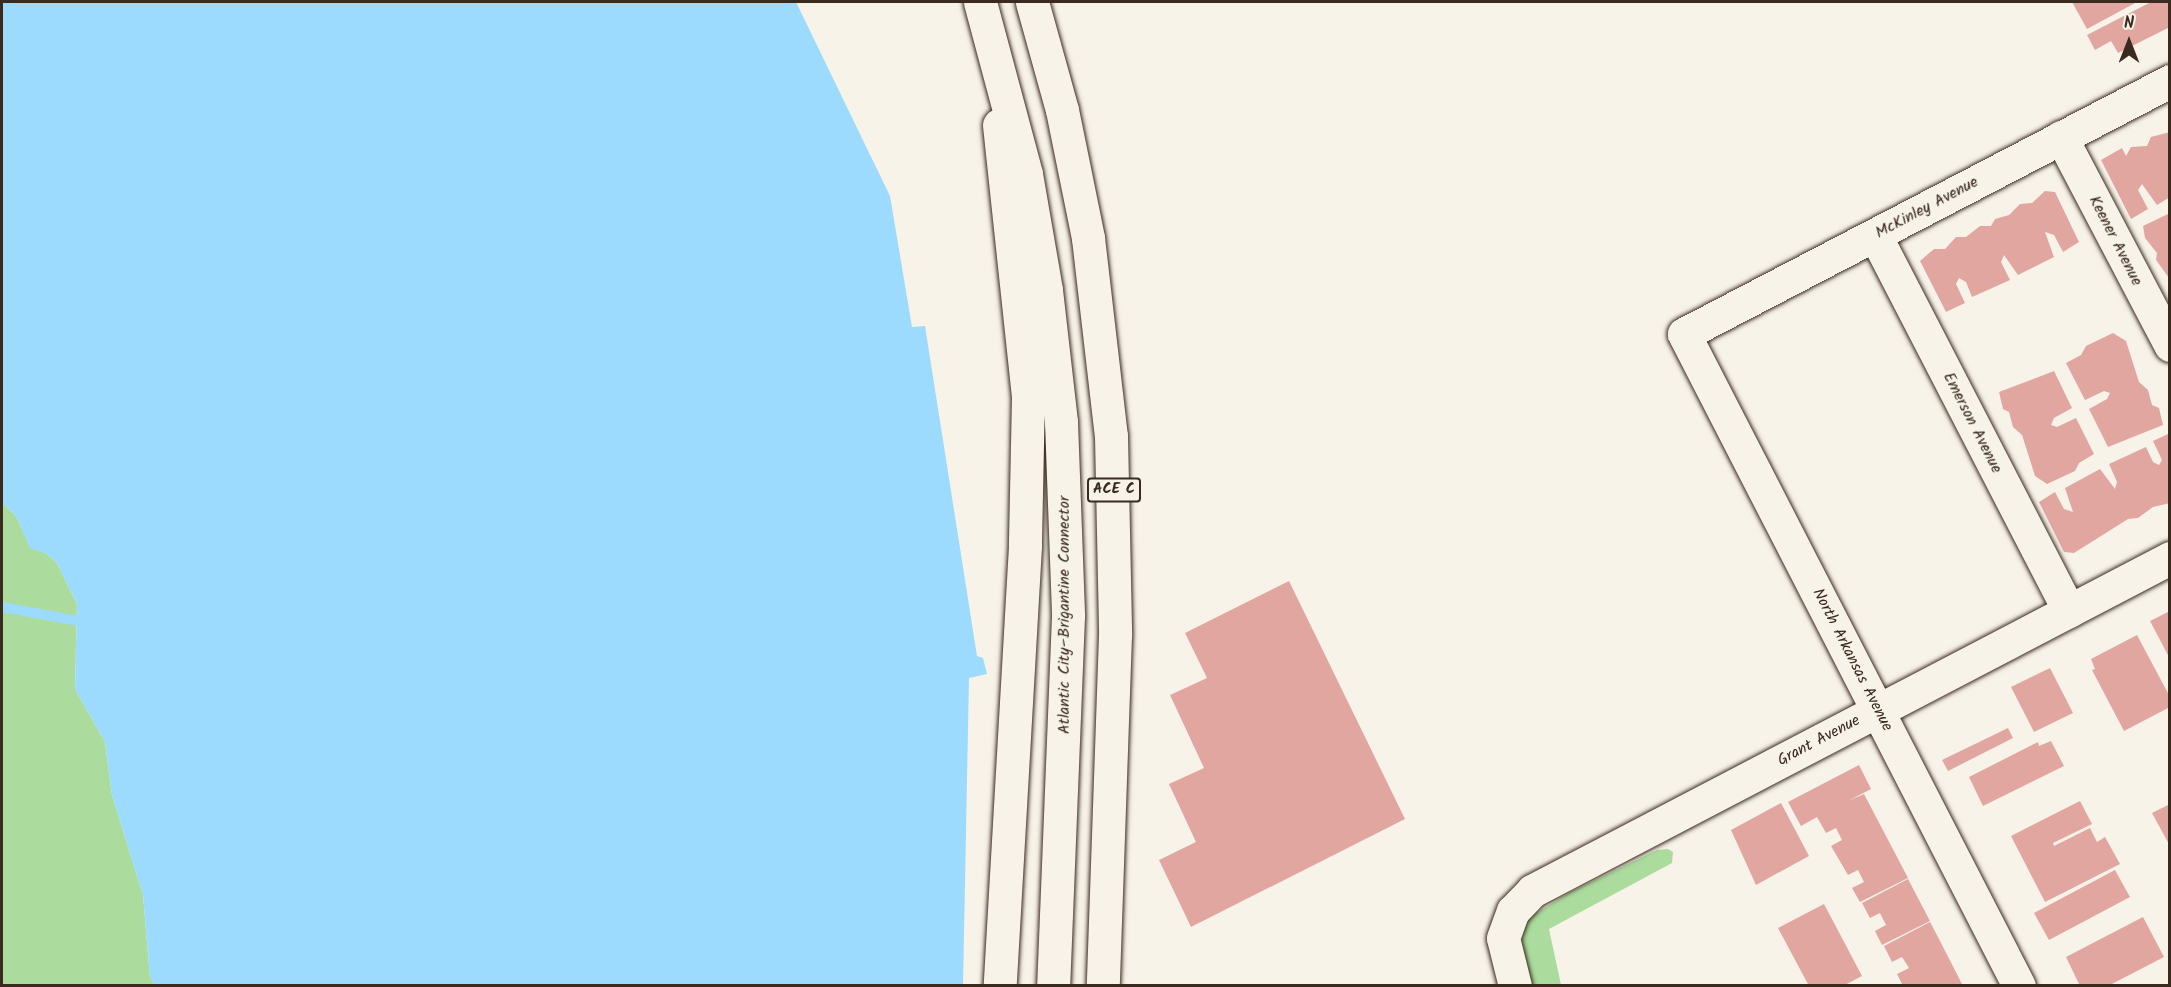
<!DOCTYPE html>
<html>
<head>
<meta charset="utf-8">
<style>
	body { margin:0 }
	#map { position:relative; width:2171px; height:987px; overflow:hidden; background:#f7f3e8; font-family:Kalam,sans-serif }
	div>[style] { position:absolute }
	.green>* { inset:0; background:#abdc9d }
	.water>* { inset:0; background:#9cdbfd }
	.stream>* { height:10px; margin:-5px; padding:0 5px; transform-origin:5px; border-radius:5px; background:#9cdbfd }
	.building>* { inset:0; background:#e1a6a0 }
	.roads { filter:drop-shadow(0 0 2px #3b2a1e) drop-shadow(0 0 2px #3b2a1e) }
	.street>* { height:33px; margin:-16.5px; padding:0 16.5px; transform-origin:16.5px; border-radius:16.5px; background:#f7f3e8 }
	.highway>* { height:33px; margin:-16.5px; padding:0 16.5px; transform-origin:16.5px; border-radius:16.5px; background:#f7f3e8 }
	span { translate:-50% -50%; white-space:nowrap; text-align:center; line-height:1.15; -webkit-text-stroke:6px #f7f3e8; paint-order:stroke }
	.shield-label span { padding:2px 4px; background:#f7f3e8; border:2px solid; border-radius:4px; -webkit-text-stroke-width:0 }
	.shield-label { font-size:15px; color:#3b2a1e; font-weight:700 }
	.street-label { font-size:16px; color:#3b2a1e }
	.frame { position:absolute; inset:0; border:3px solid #3b2a1e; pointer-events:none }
	.north { position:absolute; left:2099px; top:12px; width:60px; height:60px; -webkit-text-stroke:4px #f7f3e8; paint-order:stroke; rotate:0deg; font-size:16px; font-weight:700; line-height:24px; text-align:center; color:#3b2a1e }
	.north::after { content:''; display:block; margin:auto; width:21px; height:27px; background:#3b2a1e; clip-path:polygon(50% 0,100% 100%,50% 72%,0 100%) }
</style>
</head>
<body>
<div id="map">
	<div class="green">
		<div style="clip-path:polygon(2px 503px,16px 516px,30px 547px,47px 554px,57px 563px,77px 604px,75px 689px,105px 742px,112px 795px,143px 895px,150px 977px,155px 985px,2px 985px)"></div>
		<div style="clip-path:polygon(1668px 849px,1673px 852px,1672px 863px,1549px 929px,1561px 985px,1527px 985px,1521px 953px,1523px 931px,1530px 917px,1571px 892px,1657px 850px)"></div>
	</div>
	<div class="water">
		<div style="clip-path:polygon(2px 2px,796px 2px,890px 196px,912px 327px,925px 326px,977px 656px,983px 658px,987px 674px,969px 678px,963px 985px,155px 985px,150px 977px,143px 895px,112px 795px,105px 742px,75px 689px,77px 604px,57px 563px,47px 554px,30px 548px,16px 516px,2px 503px)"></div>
	</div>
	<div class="stream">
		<div style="left:2px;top:607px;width:77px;rotate:10.4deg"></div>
	</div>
	<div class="building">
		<div style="clip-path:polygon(2072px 2px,2137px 2px,2087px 29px)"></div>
		<div style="clip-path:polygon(2151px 2px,2170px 2px,2170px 27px,2118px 53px,2111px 41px,2095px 50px,2087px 35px)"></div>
		<div style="clip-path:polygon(2170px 132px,2170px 197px,2157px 205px,2142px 184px,2138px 190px,2148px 209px,2131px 219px,2101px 160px,2122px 148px,2126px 156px,2131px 147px,2147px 146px,2151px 137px)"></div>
		<div style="clip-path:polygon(2045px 191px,2055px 192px,2079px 242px,2063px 252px,2054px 235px,2045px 232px,2054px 257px,2018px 275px,2004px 255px,2001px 262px,2010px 280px,1972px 297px,1966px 282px,1959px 278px,1956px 284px,1965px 303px,1946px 312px,1920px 261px,1934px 249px,1945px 249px,1956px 237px,1966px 237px,1980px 226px,1991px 226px,1995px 219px,2009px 215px,2020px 204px,2032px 203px)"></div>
		<div style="clip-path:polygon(2170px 213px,2170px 278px,2169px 278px,2156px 260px,2157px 253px,2145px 238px,2143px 226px)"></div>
		<div style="clip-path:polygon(2113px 333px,2126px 341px,2139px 382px,2148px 390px,2152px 405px,2159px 408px,2163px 425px,2108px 447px,2089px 409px,2107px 399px,2110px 393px,2104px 391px,2085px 400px,2066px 363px,2081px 355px,2086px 346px)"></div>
		<div style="clip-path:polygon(2054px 371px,2072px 408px,2054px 418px,2051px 425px,2057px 427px,2076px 418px,2094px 454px,2079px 463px,2075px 471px,2047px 484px,2035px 476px,2022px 435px,2013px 427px,2009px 412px,2003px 409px,1999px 392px)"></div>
		<div style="clip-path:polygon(2170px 433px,2170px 503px,2153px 507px,2138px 518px,2128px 519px,2074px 553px,2064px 552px,2039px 502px,2055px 492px,2064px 509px,2073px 512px,2065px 488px,2100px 469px,2115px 489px,2117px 482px,2109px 464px,2146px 447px,2153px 462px,2159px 465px,2162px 460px,2153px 441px)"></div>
		<div style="clip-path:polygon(1289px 581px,1405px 819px,1191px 927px,1159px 860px,1196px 842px,1169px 784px,1204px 768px,1170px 695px,1207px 678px,1185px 633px)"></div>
		<div style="clip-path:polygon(2170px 611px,2170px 659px,2150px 621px)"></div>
		<div style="clip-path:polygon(2137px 635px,2170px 697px,2170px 707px,2124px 731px,2092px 670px,2095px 669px,2091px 659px)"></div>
		<div style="clip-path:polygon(2050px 668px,2073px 713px,2034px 732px,2011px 687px)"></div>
		<div style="clip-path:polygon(2008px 728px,2013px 738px,1948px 771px,1942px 760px)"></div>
		<div style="clip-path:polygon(2051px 741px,2064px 766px,1983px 806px,1969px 777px,2038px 742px,2039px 746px)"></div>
		<div style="clip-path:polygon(1859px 765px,1871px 789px,1848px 801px,1864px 794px,1908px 878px,1860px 902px,1852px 888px,1864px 882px,1858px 870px,1848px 875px,1831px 846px,1842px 840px,1836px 828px,1826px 833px,1817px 817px,1801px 826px,1788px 802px)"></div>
		<div style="clip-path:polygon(2080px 801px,2092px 824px,2053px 843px,2054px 846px,2090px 828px,2097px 842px,2105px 837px,2120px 864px,2045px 902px,2011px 836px)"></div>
		<div style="clip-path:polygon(1781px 803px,1809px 856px,1756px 885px,1731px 830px)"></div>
		<div style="clip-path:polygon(2170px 804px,2170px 846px,2152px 813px)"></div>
		<div style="clip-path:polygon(2115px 870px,2130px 897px,2049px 940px,2034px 913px)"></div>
		<div style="clip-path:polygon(1908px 879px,1930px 921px,1882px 945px,1875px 931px,1886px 925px,1880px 913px,1870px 918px,1862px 903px)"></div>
		<div style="clip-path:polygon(1824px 904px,1862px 976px,1843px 986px,1809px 986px,1778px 928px)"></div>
		<div style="clip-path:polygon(2143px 917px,2164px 957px,2108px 986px,2080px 986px,2066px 957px)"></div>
		<div style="clip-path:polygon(1930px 922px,1940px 941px,1963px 986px,1903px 986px,1897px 974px,1909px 968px,1902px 957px,1892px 962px,1884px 946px)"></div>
	</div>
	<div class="roads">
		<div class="street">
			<div style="left:2061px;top:137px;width:235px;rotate:62.3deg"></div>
			<div style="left:1875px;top:235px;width:423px;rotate:62.7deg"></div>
			<div style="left:1515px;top:986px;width:49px;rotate:-104deg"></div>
			<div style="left:1503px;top:938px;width:29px;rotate:-70deg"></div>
			<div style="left:1513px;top:911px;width:28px;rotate:-46deg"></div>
			<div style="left:1532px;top:891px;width:720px;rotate:-27.56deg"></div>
			<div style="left:2019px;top:986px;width:733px;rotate:-117.19deg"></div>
			<div style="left:1684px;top:334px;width:548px;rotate:-27.5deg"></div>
		</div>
		<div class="highway">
			<div style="left:980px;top:2px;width:178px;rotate:75deg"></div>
			<div style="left:1026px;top:174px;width:118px;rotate:80.2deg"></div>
			<div style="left:1046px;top:290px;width:133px;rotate:83.5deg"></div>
			<div style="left:1061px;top:422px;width:194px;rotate:87.9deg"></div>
			<div style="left:1068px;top:616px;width:370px;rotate:92.3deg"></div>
			<div style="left:1032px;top:2px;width:112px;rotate:74.5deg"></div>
			<div style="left:1062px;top:110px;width:131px;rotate:78.5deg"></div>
			<div style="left:1088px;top:238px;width:199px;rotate:83.4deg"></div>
			<div style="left:1111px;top:436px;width:199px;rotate:88.8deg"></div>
			<div style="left:1115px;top:635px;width:351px;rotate:92deg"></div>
			<div style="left:999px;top:125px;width:274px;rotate:83.9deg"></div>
			<div style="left:1028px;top:397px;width:149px;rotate:91.2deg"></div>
			<div style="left:1025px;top:546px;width:441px;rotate:93.3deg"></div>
		</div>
	</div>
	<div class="shield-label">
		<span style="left:1114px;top:490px">ACE C</span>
	</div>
	<div class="street-label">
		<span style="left:1927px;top:208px;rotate:-28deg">McKinley Avenue</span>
		<span style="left:2115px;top:241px;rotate:63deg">Keener Avenue</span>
		<span style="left:1972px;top:423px;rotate:63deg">Emerson Avenue</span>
		<span style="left:1065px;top:615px;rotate:-90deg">Atlantic City–Brigantine Connector</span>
		<span style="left:1852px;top:660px;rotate:63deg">North Arkansas Avenue</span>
		<span style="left:1819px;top:741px;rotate:-28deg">Grant Avenue</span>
	</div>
	<div class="frame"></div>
	<div class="north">N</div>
</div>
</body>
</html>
